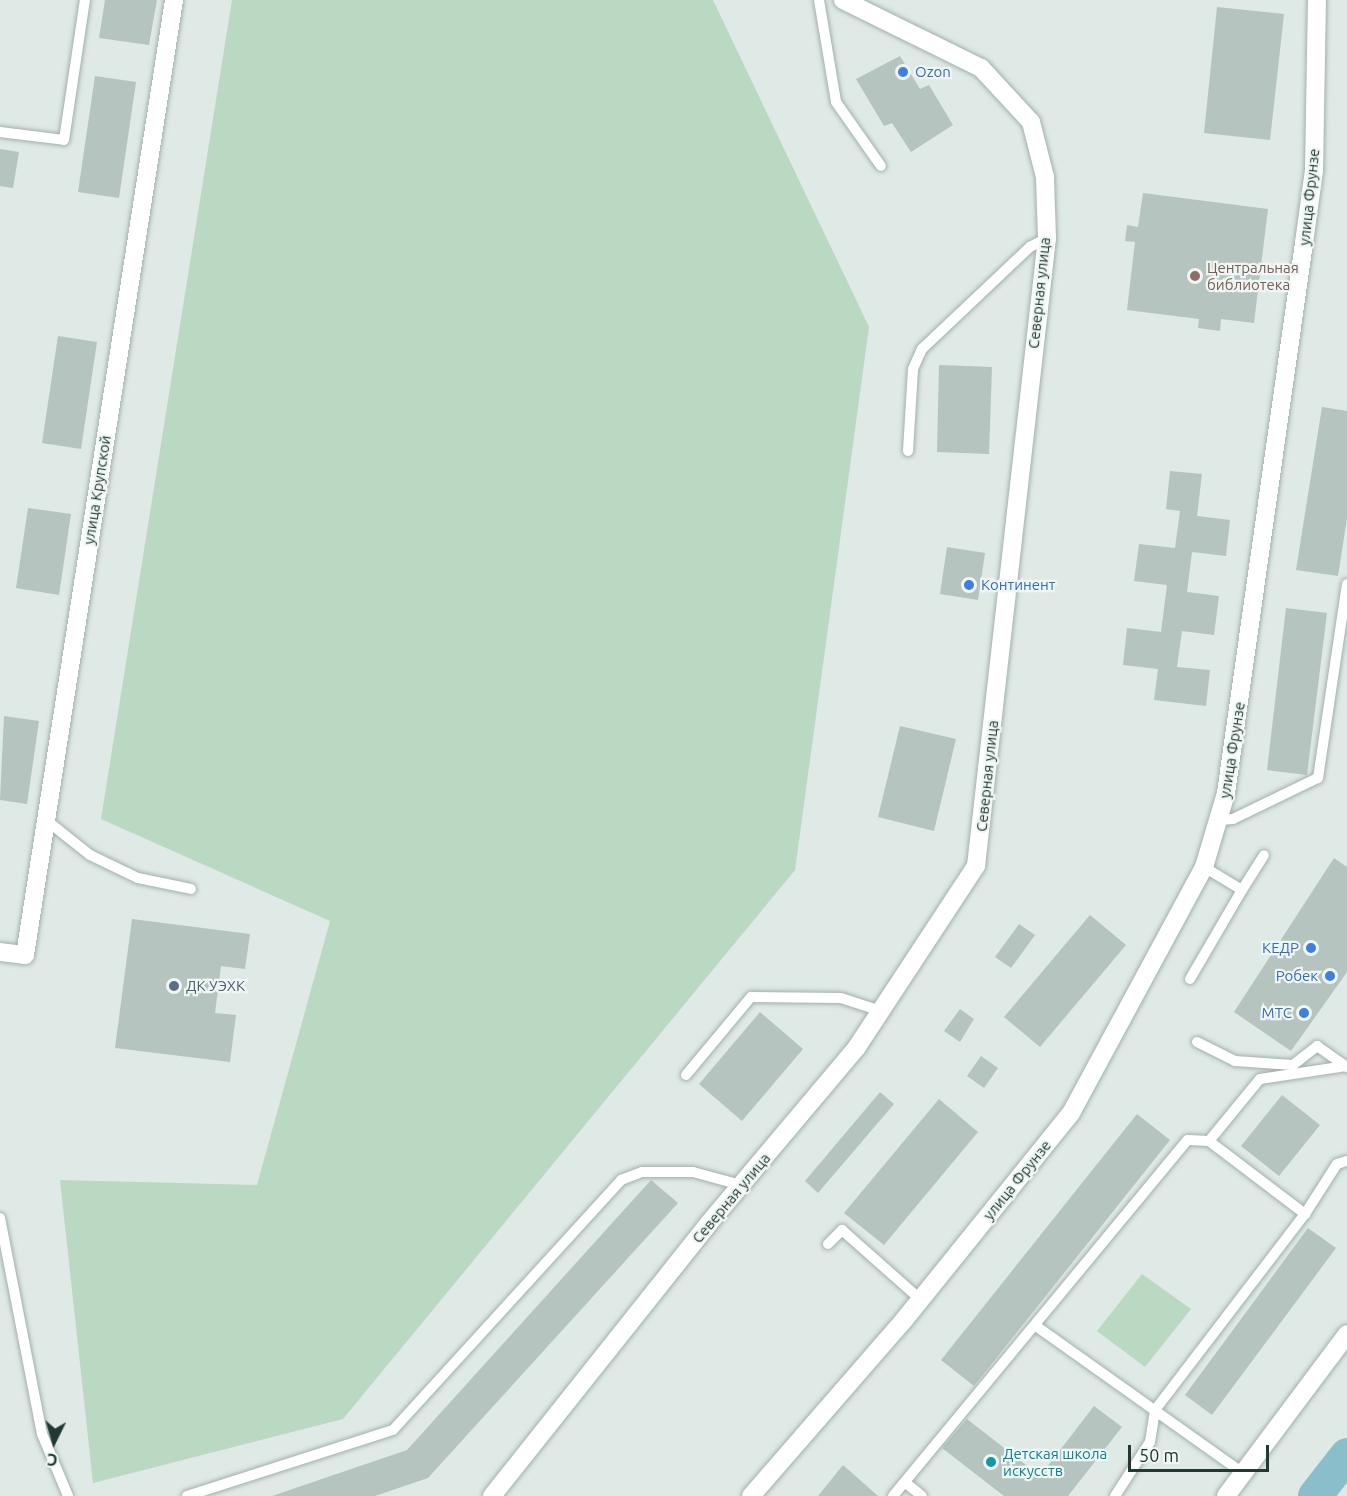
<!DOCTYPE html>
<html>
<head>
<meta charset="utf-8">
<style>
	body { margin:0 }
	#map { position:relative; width:1347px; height:1496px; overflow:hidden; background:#dfe9e5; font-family:Ubuntu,sans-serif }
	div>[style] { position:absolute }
	.green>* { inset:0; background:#b9d9c3 }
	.river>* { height:34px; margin:-17px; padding:0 17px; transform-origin:17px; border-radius:17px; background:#8abecb }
	.building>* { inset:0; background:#b5c4be }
	.roads { filter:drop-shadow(0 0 2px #a2b0ac) drop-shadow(0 0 2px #a2b0ac) }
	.lane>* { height:10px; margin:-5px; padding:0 5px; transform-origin:5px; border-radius:5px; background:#fff }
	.street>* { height:18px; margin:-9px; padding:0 9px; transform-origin:9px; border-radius:9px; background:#fff }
	.secondary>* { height:18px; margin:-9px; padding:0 9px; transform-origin:9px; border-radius:9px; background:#fff }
	.dots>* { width:16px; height:16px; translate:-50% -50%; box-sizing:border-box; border:3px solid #eff6f3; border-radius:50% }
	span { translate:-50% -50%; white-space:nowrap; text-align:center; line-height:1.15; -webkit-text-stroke:4.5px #eff6f3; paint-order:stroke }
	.shop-label { font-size:15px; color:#366cbe }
	.left { translate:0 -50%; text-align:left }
	.right { translate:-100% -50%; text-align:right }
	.street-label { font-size:15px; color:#213833 }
	.education-label { font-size:15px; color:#785e54 }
	.service-label { font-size:15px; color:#4e5e75 }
	.culture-label { font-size:15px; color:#0d838f }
	.north { position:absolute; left:24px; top:1412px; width:60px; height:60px; -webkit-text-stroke:4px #eff6f3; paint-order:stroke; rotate:185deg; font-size:16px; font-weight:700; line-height:24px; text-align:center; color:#213833 }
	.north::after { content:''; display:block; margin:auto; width:21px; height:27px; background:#213833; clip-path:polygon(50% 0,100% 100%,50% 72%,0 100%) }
	.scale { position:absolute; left:1128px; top:1445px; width:141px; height:27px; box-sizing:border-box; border:3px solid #213833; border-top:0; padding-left:8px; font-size:18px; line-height:21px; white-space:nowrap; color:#213833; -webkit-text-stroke:4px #eff6f3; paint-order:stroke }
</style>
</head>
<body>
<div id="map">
	<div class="green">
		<div style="clip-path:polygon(232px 0,713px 0,869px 327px,795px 870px,343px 1419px,93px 1483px,60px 1180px,257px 1185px,330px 921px,101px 819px)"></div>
		<div style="clip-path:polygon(1142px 1274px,1191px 1309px,1145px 1367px,1097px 1331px)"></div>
	</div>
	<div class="river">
		<div style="left:1315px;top:1496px;width:52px;rotate:-52deg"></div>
	</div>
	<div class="building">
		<div style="clip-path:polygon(105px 0,157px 0,149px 45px,99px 38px)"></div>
		<div style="clip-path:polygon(1217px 7px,1284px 14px,1270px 140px,1204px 133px)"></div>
		<div style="clip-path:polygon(900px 56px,920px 89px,929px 85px,953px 125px,911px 152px,892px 123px,884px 126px,856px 79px)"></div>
		<div style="clip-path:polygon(95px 76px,136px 82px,119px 198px,78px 192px)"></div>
		<div style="clip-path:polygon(0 149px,19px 152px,13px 188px,0 186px)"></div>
		<div style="clip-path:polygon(1143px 193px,1268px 209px,1254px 323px,1221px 319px,1220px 331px,1198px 328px,1199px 319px,1127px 310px,1135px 242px,1125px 241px,1127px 225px,1138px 227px)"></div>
		<div style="clip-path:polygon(58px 336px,97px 342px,81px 449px,42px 443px)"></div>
		<div style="clip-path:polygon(939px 365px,992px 367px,989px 454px,937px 452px)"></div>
		<div style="clip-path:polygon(1322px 407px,1347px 411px,1347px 518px,1338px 576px,1296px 570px)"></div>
		<div style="clip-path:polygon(1170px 471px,1202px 474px,1197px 516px,1230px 520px,1226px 556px,1192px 552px,1187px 592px,1219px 596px,1214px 635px,1182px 631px,1177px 667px,1210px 670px,1206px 706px,1154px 700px,1158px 669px,1123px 665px,1127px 628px,1161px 632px,1167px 585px,1134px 581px,1139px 544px,1175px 548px,1180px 511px,1166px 509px)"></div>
		<div style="clip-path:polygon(28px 508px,71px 514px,59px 595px,16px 588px)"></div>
		<div style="clip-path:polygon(947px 547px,985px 553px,978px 600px,940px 594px)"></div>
		<div style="clip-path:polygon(1286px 608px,1327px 613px,1307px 775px,1267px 770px)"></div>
		<div style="clip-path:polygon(4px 716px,39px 721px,27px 804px,0 800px)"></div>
		<div style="clip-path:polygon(900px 726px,956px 739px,934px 831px,878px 817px)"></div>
		<div style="clip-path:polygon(1334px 858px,1347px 867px,1347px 972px,1291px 1051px,1234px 1012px)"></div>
		<div style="clip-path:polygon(1090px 915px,1126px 945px,1040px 1047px,1004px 1017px)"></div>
		<div style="clip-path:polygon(132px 919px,250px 934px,245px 969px,221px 966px,215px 1013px,236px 1015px,230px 1062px,115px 1048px)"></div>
		<div style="clip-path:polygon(1019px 924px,1035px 935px,1011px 968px,995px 957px)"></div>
		<div style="clip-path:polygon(960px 1009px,974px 1019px,960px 1042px,944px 1031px)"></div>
		<div style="clip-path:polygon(760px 1012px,803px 1049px,742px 1121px,699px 1084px)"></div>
		<div style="clip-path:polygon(981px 1056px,998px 1068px,984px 1088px,967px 1076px)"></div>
		<div style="clip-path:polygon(880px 1092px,894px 1104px,818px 1193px,805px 1181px)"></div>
		<div style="clip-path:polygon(1282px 1095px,1320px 1125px,1279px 1176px,1241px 1146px)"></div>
		<div style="clip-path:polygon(939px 1099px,978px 1132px,884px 1245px,844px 1213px)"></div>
		<div style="clip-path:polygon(1137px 1114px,1170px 1140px,974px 1386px,941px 1360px)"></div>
		<div style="clip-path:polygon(651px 1180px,678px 1203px,428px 1478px,375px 1496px,272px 1496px,407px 1450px)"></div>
		<div style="clip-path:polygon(1308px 1228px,1336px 1248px,1212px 1415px,1185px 1395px)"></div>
		<div style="clip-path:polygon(1094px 1406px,1122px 1427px,1068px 1496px,1004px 1496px,942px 1448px,967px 1419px,1040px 1476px)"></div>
		<div style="clip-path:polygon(843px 1465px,878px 1496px,818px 1496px)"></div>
	</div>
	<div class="roads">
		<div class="lane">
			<div style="left:819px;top:0;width:103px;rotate:80.5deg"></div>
			<div style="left:836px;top:102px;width:78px;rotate:54.9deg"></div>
			<div style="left:0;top:132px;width:64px;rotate:7.1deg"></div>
			<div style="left:64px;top:140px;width:142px;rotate:-81.5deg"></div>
			<div style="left:908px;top:451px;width:82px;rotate:-86.5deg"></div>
			<div style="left:913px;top:369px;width:22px;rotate:-66deg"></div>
			<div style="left:922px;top:349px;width:149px;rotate:-43.4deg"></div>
			<div style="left:1030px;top:247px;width:19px;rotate:-28deg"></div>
			<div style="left:46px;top:820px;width:56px;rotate:38.5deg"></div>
			<div style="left:90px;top:855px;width:53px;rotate:25.6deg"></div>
			<div style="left:138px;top:878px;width:54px;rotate:11.7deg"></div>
			<div style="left:1219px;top:820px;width:14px;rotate:-4deg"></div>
			<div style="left:1233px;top:819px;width:94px;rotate:-25.8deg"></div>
			<div style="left:1318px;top:778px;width:196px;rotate:-81.5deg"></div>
			<div style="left:1242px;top:890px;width:41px;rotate:-57.8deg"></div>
			<div style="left:1190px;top:979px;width:103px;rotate:-59.7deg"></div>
			<div style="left:1242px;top:890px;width:44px;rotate:-148.8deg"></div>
			<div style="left:1197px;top:1042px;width:42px;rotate:26.6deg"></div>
			<div style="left:1235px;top:1061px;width:58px;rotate:3.9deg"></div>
			<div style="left:1293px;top:1065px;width:31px;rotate:-38deg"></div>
			<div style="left:1317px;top:1046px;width:37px;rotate:35deg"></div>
			<div style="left:686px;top:1075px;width:102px;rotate:-50.2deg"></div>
			<div style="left:751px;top:997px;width:90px;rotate:0.6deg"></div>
			<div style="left:841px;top:998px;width:42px;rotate:18deg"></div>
			<div style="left:1209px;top:1141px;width:80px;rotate:-50.6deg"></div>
			<div style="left:1260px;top:1079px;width:87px;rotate:-8.6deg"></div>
			<div style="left:0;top:1218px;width:220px;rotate:79deg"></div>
			<div style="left:42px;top:1434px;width:67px;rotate:67.2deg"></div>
			<div style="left:828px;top:1244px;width:20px;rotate:-45deg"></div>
			<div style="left:842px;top:1230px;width:104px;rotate:41.5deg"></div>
			<div style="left:1036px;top:1326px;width:254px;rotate:35.4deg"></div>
			<div style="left:907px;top:1484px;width:19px;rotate:39deg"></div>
			<div style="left:187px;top:1496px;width:216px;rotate:-17.8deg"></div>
			<div style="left:393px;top:1430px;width:338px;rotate:-47.6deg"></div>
			<div style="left:621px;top:1180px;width:22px;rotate:-21deg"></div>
			<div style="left:642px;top:1172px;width:51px"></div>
			<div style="left:693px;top:1172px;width:50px;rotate:15.2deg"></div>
			<div style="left:893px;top:1496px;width:462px;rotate:-50.4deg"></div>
			<div style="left:1188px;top:1140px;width:21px;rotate:3deg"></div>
			<div style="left:1209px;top:1141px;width:121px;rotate:37.2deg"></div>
			<div style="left:1115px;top:1496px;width:64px;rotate:-57.1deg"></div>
			<div style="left:1150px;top:1442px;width:32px;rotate:-81deg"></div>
			<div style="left:1155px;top:1410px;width:247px;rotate:-52.6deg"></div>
			<div style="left:1305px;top:1214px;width:59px;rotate:-57.4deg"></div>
			<div style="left:1337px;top:1164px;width:10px;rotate:-17deg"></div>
		</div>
		<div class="street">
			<div style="left:0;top:952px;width:25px;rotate:7deg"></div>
			<div style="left:25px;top:955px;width:967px;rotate:-81.13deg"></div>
			<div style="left:492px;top:1496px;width:349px;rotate:-51.5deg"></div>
			<div style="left:709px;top:1223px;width:230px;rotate:-49.9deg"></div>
			<div style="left:857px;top:1047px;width:217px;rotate:-56.7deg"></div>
			<div style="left:976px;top:866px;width:632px;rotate:-83.55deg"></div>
			<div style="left:1047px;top:238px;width:61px;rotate:-91.9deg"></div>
			<div style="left:1045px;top:177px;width:57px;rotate:-104.3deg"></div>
			<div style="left:1031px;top:122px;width:74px;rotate:-132.8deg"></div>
			<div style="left:981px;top:68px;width:154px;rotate:-153.8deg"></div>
			<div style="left:751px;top:1496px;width:233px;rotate:-49deg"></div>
			<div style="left:904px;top:1320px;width:266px;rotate:-51.1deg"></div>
			<div style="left:1071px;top:1113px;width:280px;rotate:-61.6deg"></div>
			<div style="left:1204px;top:867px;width:77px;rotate:-73.4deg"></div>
			<div style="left:1226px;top:793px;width:556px;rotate:-81.93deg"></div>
			<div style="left:1304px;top:243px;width:74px;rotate:-82.2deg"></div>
			<div style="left:1314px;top:170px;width:170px;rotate:-89deg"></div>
		</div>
		<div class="secondary">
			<div style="left:1226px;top:1496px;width:202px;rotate:-53.2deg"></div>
		</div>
	</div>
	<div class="dots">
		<div style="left:903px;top:72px;background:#3f7fe0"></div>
		<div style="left:1195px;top:276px;background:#8d6e63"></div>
		<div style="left:969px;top:585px;background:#3f7fe0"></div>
		<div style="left:1311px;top:948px;background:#3f7fe0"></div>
		<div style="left:1330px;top:976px;background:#3f7fe0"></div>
		<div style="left:174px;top:986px;background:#5c6f8a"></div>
		<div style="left:1304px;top:1013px;background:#3f7fe0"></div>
		<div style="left:991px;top:1462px;background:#0f9aa8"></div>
	</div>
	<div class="shop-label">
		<span class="left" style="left:915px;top:72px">Ozon</span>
		<span class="left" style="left:981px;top:585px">Континент</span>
		<span class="right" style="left:1299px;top:948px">КЕДР</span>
		<span class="right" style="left:1318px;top:976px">Робек</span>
		<span class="right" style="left:1292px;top:1013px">МТС</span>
	</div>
	<div class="street-label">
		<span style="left:1309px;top:197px;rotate:-84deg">улица Фрунзе</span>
		<span style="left:1039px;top:293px;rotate:-84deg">Северная улица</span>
		<span style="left:97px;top:490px;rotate:-81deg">улица Крупской</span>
		<span style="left:1232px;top:750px;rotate:-81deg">улица Фрунзе</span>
		<span style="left:987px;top:776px;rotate:-84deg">Северная улица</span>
		<span style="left:1017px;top:1180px;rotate:-51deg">улица Фрунзе</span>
		<span style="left:731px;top:1198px;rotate:-50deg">Северная улица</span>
	</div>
	<div class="education-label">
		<span class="left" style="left:1207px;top:276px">Центральная<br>библиотека</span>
	</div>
	<div class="service-label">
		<span class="left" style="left:186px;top:986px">ДК УЭХК</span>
	</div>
	<div class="culture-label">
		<span class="left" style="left:1003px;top:1462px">Детская школа<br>искусств</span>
	</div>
	<div class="north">С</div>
	<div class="scale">50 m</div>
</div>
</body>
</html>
